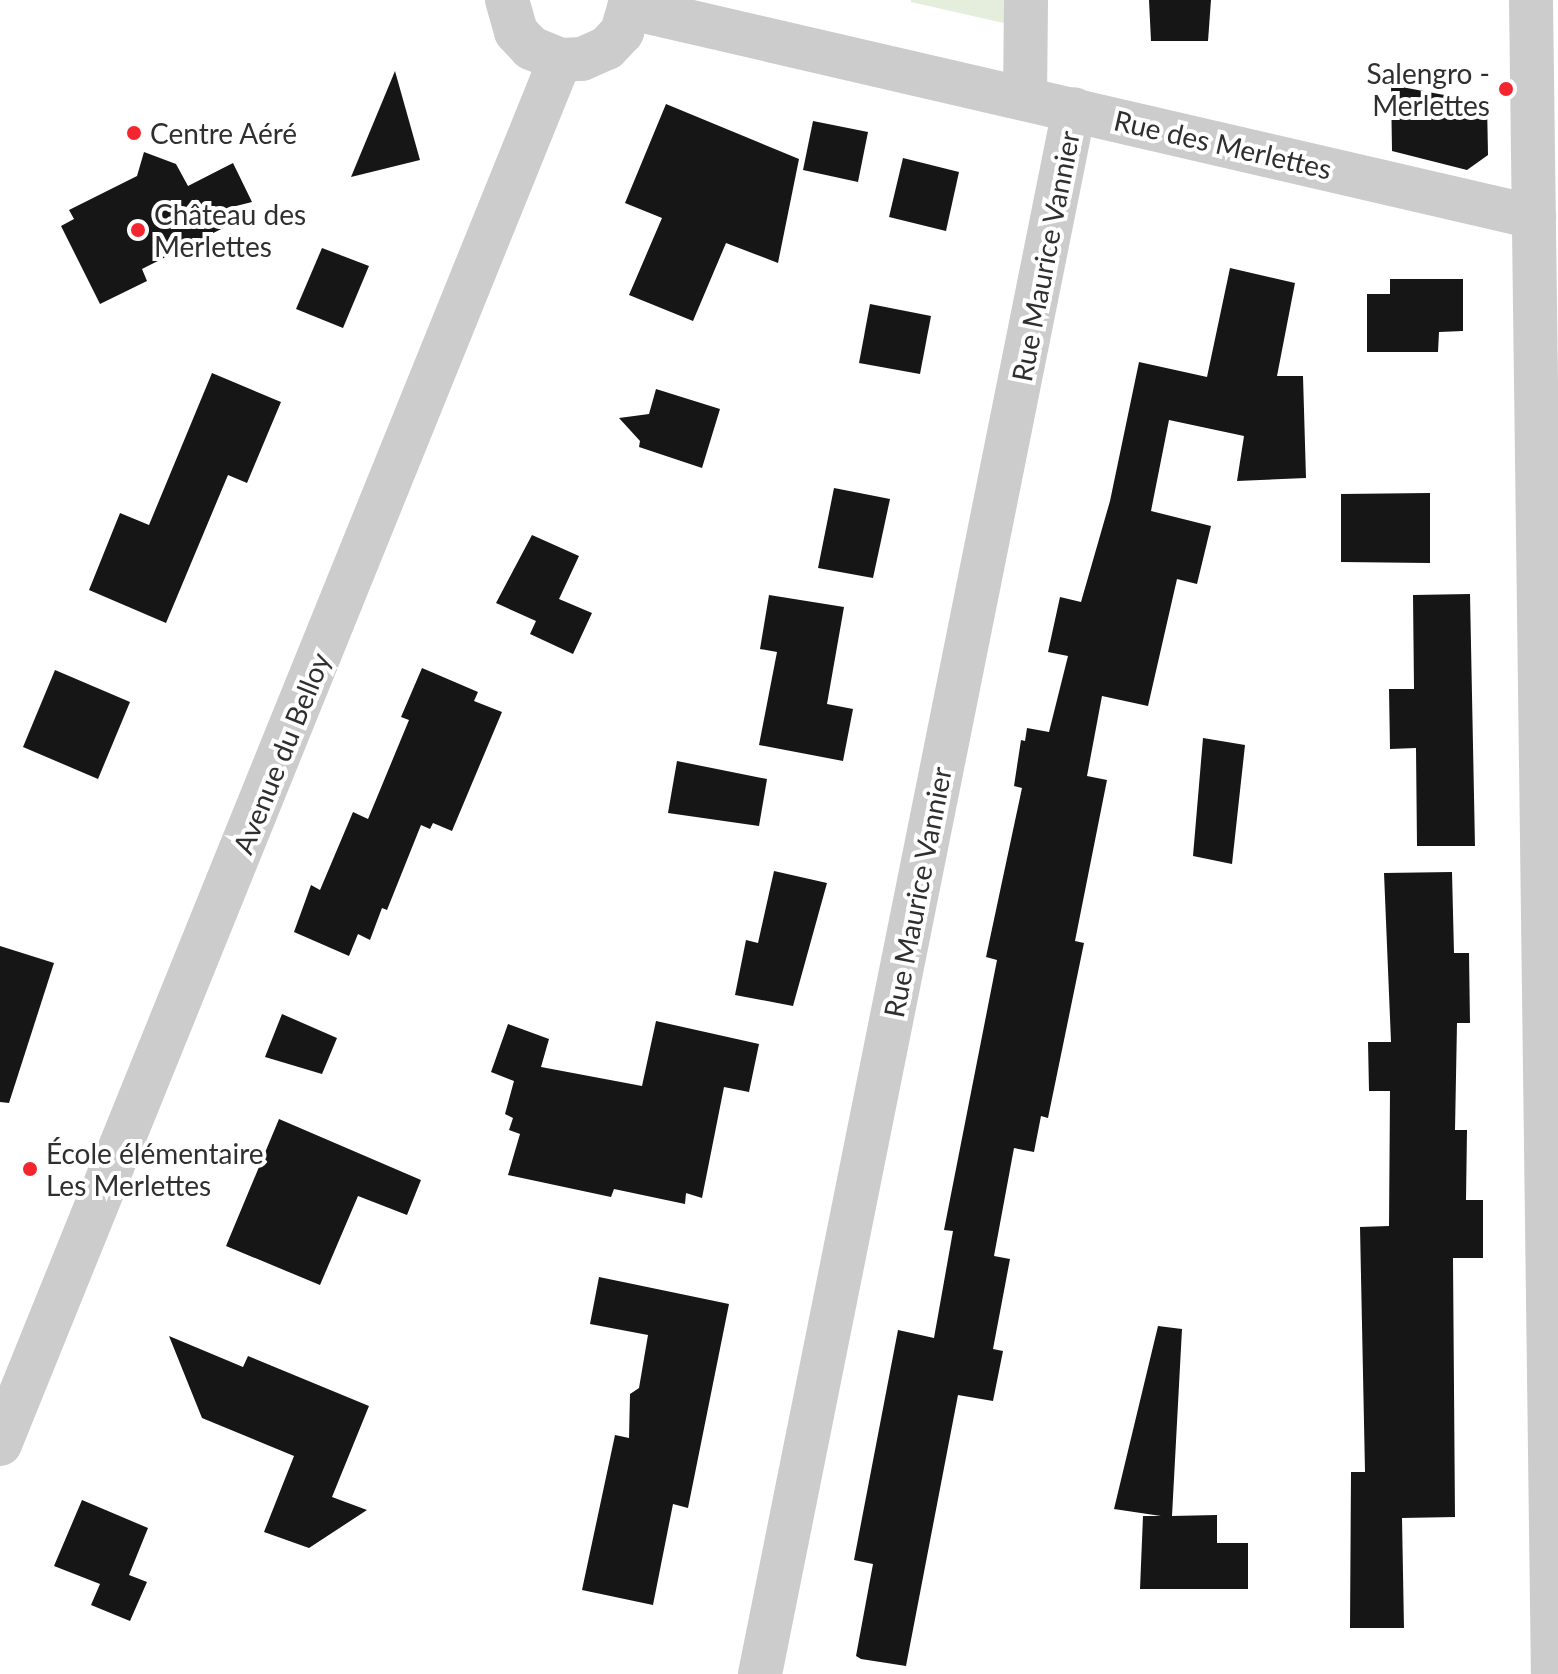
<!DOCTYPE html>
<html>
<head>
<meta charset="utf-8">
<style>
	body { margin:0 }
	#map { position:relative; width:1558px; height:1674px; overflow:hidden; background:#fff; font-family:Lato,sans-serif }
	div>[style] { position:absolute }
	.green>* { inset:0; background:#e5eedc }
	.building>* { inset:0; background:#161616 }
	.minor>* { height:44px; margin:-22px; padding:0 22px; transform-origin:22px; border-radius:22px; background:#ccc }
	.dots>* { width:22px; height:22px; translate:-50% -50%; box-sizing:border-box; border:4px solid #fff; border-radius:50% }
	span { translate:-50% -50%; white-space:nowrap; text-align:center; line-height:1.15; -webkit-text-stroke:8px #fff; paint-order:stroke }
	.poi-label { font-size:28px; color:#2f2f2f }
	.right { translate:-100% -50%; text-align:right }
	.left { translate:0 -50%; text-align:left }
	.street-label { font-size:28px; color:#2f2f2f }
</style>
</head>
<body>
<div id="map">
	<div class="green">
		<div style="clip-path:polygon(911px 0,1008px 0,1008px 24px,911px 2px)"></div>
	</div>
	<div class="building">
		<div style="clip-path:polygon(1149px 0,1211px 0,1208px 41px,1151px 41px)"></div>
		<div style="clip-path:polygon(395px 71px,420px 160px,351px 177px)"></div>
		<div style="clip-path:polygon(1391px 85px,1487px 103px,1488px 155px,1467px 170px,1392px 151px)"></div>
		<div style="clip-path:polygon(666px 104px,799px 159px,778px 263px,726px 243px,693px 321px,629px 295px,662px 218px,625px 203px)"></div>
		<div style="clip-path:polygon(813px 121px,868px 132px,858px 182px,803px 170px)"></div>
		<div style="clip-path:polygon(144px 152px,176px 164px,188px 186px,233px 163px,252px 202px,224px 209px,245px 217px,142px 269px,147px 281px,100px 304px,61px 226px,74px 219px,69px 210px,137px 176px)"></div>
		<div style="clip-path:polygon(903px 158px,959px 172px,946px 231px,889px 217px)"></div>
		<div style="clip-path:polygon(322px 248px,369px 266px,343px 328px,296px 309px)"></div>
		<div style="clip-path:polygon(1230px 268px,1295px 283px,1277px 376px,1303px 376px,1306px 478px,1237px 481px,1244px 436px,1169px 420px,1151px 511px,1211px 526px,1197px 584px,1177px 579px,1148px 706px,1102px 696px,1087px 776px,1107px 780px,1075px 941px,1084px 943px,1048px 1118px,1041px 1116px,1034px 1152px,1014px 1148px,994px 1256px,1010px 1259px,993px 1349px,1003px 1351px,993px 1401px,958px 1395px,906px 1666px,861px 1659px,856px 1656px,873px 1564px,854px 1560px,898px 1330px,934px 1338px,953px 1231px,944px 1230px,997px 960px,986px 957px,1022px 788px,1014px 786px,1021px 740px,1025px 741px,1027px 728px,1049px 732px,1068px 656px,1048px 652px,1060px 597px,1081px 602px,1110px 501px,1139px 362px,1207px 377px)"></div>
		<div style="clip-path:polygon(1390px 279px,1463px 279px,1463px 331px,1439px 332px,1438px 352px,1367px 352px,1367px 294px,1390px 294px)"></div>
		<div style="clip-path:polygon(870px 304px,931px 316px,920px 374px,859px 363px)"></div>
		<div style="clip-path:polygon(212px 373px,281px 402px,247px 483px,228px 475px,166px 623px,89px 590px,120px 513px,149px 525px)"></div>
		<div style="clip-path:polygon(656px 389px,720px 409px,702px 468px,639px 447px,640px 441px,619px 418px,649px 414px)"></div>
		<div style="clip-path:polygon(834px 488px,890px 499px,873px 578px,818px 568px)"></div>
		<div style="clip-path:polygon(1430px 493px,1430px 563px,1341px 562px,1341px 494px)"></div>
		<div style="clip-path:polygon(532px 535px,579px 556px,559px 599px,592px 613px,573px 654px,530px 634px,536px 621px,496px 603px)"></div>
		<div style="clip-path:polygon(1470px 594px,1475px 846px,1417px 846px,1416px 748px,1390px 749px,1389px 689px,1414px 689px,1413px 595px)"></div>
		<div style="clip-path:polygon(769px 595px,844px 607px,827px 704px,853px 709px,843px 761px,759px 745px,777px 652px,760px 649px)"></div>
		<div style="clip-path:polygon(422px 668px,478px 692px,474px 701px,502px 712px,452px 831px,433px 823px,430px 829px,421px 825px,387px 910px,382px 908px,370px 940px,358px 934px,349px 956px,294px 932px,311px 885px,320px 890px,353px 812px,368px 819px,409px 720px,401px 717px)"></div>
		<div style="clip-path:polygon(55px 670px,130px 702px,98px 779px,23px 747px)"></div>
		<div style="clip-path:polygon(1203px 738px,1245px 745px,1232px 864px,1193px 856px)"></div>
		<div style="clip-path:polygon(677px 761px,767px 779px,759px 826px,668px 813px)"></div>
		<div style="clip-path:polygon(774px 871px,827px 883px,793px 1006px,735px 995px,746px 940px,758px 943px)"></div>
		<div style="clip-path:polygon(1452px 872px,1454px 953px,1469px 953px,1470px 1023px,1457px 1023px,1455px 1130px,1467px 1130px,1466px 1200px,1483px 1200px,1483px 1258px,1453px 1258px,1455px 1517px,1402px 1518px,1404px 1628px,1350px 1628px,1351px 1472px,1365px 1472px,1360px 1227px,1389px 1226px,1390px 1091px,1369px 1091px,1368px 1042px,1391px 1042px,1384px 873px)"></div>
		<div style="clip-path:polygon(0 946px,54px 963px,9px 1103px,0 1102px)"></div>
		<div style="clip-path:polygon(282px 1014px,337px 1038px,322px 1074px,265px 1057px)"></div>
		<div style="clip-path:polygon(656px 1021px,759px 1044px,749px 1092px,724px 1087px,702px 1198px,686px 1193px,685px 1204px,614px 1189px,611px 1197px,508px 1175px,520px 1134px,509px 1130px,513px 1118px,505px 1114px,514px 1081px,491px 1072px,508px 1024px,549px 1039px,541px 1067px,642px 1086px)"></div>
		<div style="clip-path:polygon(279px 1119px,421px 1180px,407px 1215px,358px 1196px,320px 1285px,226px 1246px)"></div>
		<div style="clip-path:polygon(599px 1277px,729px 1304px,688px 1508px,673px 1504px,653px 1605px,582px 1590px,615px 1435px,629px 1438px,630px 1394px,639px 1388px,648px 1335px,590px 1324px)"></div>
		<div style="clip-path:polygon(1158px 1326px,1182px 1329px,1172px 1516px,1217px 1515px,1217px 1543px,1248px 1543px,1248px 1589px,1140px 1589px,1143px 1516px,1161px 1516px,1114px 1509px)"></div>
		<div style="clip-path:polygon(169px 1336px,243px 1367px,248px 1356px,369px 1406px,332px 1497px,367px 1510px,309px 1548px,264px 1532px,294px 1456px,202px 1418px)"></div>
		<div style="clip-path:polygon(82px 1500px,148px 1528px,129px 1575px,147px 1582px,130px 1621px,91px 1605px,100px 1584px,54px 1566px)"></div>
	</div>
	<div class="minor">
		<div style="left:507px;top:0;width:33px;rotate:74deg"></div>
		<div style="left:516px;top:32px;width:22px;rotate:47deg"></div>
		<div style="left:531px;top:48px;width:31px;rotate:22deg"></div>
		<div style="left:560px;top:60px;width:22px;rotate:-3deg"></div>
		<div style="left:582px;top:59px;width:27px;rotate:-24deg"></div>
		<div style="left:607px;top:48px;width:22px;rotate:-47deg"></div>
		<div style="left:622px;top:32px;width:33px;rotate:-74deg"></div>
		<div style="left:1531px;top:0;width:1674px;rotate:89.25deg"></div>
		<div style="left:631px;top:8px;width:927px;rotate:13.03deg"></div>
		<div style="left:1025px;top:98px;width:98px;rotate:-89.4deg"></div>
		<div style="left:0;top:1444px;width:1493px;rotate:-67.97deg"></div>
		<div style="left:760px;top:1674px;width:1596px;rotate:-78.65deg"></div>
	</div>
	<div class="dots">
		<div style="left:1506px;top:89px;background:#f3252e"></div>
		<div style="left:134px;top:133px;background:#f3252e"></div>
		<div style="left:138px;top:230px;background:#f3252e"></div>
		<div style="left:30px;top:1169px;background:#f3252e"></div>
	</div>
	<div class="poi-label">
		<span class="right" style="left:1490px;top:89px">Salengro -<br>Merlettes</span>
		<span class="left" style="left:150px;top:133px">Centre Aéré</span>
		<span class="left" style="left:154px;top:230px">Château des<br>Merlettes</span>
		<span class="left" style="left:46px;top:1169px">École élémentaire<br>Les Merlettes</span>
	</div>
	<div class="street-label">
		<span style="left:1223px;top:144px;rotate:13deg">Rue des Merlettes</span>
		<span style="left:1045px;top:256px;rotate:-79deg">Rue Maurice Vannier</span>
		<span style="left:281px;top:753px;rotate:-68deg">Avenue du Belloy</span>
		<span style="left:917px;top:892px;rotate:-79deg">Rue Maurice Vannier</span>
	</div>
</div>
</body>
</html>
